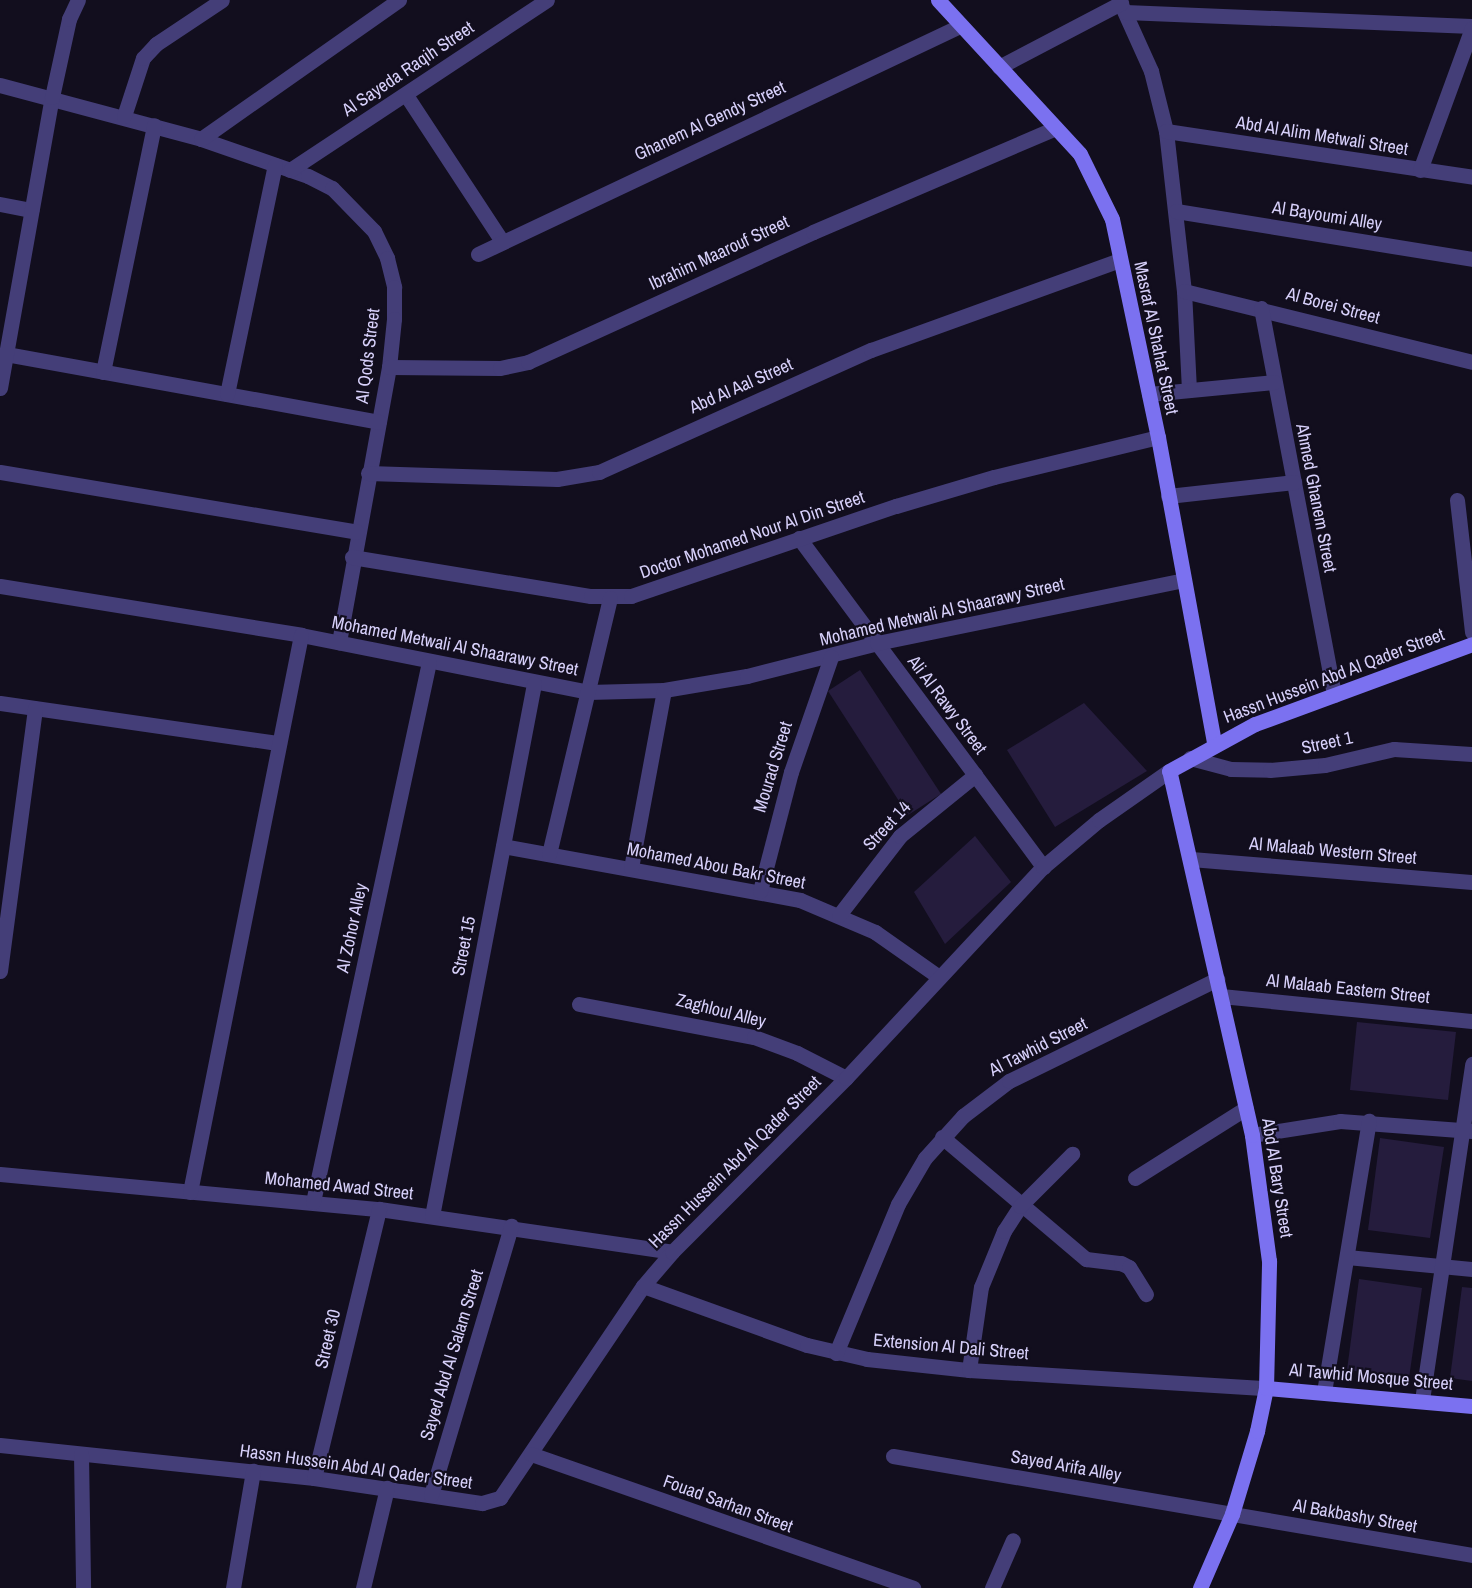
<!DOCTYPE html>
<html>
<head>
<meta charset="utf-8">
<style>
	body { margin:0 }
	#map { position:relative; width:1472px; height:1588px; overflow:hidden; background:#120e1e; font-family:"Archivo Narrow",sans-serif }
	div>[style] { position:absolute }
	.building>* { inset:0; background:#251c3d }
	.lane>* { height:15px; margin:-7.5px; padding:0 7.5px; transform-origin:7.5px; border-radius:7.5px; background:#443e78 }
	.street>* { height:15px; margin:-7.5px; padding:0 7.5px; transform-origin:7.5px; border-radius:7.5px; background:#443e78 }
	.secondary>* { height:15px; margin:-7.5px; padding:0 7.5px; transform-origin:7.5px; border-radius:7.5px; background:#7b71f0 }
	span { translate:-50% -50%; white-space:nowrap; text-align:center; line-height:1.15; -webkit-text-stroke:4.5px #120e1e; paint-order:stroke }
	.street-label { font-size:18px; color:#d7d0fa }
</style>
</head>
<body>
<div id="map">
	<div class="building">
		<div style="clip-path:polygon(860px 670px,941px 794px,908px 815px,828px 691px)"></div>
		<div style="clip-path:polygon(1084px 703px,1147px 771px,1055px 827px,1007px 750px)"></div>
		<div style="clip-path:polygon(975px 836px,1011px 882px,945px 944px,914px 892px)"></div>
		<div style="clip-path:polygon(1357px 1022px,1456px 1032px,1448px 1100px,1350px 1090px)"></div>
		<div style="clip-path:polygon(1380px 1138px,1444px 1147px,1430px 1238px,1368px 1230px)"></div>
		<div style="clip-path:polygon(1359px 1279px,1422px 1288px,1409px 1378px,1347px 1370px)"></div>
		<div style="clip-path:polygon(1462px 1287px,1472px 1288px,1472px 1381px,1450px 1378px)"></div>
	</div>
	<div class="lane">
		<div style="left:1457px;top:500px;width:133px;rotate:83.5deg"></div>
	</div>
	<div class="street">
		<div style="left:1119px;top:0;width:78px;rotate:65.7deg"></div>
		<div style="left:1151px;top:71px;width:62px;rotate:76deg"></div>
		<div style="left:1166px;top:131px;width:161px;rotate:83.6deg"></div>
		<div style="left:1184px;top:291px;width:99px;rotate:87.1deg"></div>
		<div style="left:1125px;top:12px;width:347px;rotate:2.3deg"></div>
		<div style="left:999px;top:67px;width:138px;rotate:-27.7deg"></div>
		<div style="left:0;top:85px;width:208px;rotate:15deg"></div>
		<div style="left:201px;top:139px;width:113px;rotate:19.1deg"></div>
		<div style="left:308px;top:176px;width:27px;rotate:27deg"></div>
		<div style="left:332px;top:188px;width:60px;rotate:45.7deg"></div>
		<div style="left:374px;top:231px;width:30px;rotate:64deg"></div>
		<div style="left:387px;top:258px;width:30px;rotate:76deg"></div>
		<div style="left:394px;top:287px;width:32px;rotate:90deg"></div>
		<div style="left:394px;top:319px;width:48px;rotate:95.9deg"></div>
		<div style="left:389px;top:367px;width:280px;rotate:100.3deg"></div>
		<div style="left:406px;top:95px;width:175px;rotate:56.7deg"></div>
		<div style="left:124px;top:116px;width:61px;rotate:-71.9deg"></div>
		<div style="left:143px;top:58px;width:19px;rotate:-47deg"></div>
		<div style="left:156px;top:44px;width:79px;rotate:-33.7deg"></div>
		<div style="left:1166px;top:131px;width:309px;rotate:8.5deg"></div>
		<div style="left:201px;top:139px;width:242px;rotate:-35.1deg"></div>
		<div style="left:290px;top:170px;width:308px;rotate:-33.5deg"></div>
		<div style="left:1420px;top:170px;width:151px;rotate:-69.9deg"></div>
		<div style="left:0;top:204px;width:32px;rotate:11deg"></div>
		<div style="left:1176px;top:211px;width:300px;rotate:9.2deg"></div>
		<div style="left:478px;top:254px;width:533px;rotate:-25.32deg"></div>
		<div style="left:1184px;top:291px;width:297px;rotate:13.8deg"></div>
		<div style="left:1261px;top:308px;width:394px;rotate:79.3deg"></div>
		<div style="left:6px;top:354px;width:379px;rotate:10.3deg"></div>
		<div style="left:389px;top:367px;width:111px;rotate:0.5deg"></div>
		<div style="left:500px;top:368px;width:29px;rotate:-12deg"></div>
		<div style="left:528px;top:362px;width:313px;rotate:-24.5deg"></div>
		<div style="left:813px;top:232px;width:264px;rotate:-23.2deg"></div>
		<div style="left:103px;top:372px;width:252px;rotate:-78.3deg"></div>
		<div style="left:0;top:388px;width:296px;rotate:-79.9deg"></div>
		<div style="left:52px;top:97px;width:80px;rotate:-77.7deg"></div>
		<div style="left:69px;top:19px;width:21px;rotate:-65deg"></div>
		<div style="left:227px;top:394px;width:234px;rotate:-78.2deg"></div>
		<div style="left:1149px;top:394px;width:126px;rotate:-5.5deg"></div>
		<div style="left:0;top:472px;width:362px;rotate:9.5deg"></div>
		<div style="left:368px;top:473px;width:189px;rotate:1.8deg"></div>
		<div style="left:557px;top:479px;width:43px;rotate:-9.5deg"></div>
		<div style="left:599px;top:472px;width:298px;rotate:-24.2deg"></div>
		<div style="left:871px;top:350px;width:264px;rotate:-19.9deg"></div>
		<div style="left:1168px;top:496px;width:127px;rotate:-6.3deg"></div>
		<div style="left:799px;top:538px;width:410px;rotate:53.4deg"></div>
		<div style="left:352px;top:557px;width:242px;rotate:9.3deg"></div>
		<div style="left:591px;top:596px;width:40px"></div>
		<div style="left:631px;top:596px;width:280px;rotate:-18.8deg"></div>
		<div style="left:896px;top:506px;width:102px;rotate:-16.5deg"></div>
		<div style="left:994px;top:477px;width:169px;rotate:-13.7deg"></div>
		<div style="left:0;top:586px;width:305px;rotate:9.2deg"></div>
		<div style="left:301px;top:635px;width:293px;rotate:11.2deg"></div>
		<div style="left:588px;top:692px;width:76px;rotate:-1.5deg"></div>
		<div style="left:664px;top:690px;width:84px;rotate:-9.6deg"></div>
		<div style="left:747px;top:676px;width:134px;rotate:-14.2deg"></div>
		<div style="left:877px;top:643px;width:312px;rotate:-11.6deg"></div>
		<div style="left:0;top:703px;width:282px;rotate:8.2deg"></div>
		<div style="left:1190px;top:758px;width:42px;rotate:15deg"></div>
		<div style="left:1231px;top:769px;width:39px;rotate:1deg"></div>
		<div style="left:1270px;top:770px;width:55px;rotate:-5.2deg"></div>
		<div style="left:1325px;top:765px;width:71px;rotate:-13.1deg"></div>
		<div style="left:1394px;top:749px;width:78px;rotate:3.7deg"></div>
		<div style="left:503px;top:846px;width:302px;rotate:10.3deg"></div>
		<div style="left:800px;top:900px;width:82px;rotate:23.1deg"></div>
		<div style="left:875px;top:932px;width:78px;rotate:35.1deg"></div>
		<div style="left:549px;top:854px;width:263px;rotate:-76.6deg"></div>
		<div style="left:1191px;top:859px;width:282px;rotate:4.7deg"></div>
		<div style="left:631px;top:868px;width:181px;rotate:-79.5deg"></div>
		<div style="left:760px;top:891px;width:123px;rotate:-75.4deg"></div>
		<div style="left:791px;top:772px;width:122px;rotate:-70.8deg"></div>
		<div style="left:839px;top:915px;width:100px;rotate:-52.3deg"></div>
		<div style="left:900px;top:836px;width:97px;rotate:-39.1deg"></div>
		<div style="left:0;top:971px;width:265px;rotate:-82.4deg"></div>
		<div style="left:1221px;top:996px;width:252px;rotate:5.7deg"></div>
		<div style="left:579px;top:1004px;width:178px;rotate:10.7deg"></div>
		<div style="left:754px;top:1037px;width:46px;rotate:20.4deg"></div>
		<div style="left:797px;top:1053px;width:55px;rotate:27deg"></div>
		<div style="left:1252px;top:1135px;width:89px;rotate:-9deg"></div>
		<div style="left:1340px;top:1121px;width:132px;rotate:4.3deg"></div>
		<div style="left:942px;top:1137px;width:189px;rotate:40.3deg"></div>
		<div style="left:1086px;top:1259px;width:35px;rotate:7deg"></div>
		<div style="left:1121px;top:1263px;width:9px;rotate:27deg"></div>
		<div style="left:1129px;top:1267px;width:32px;rotate:58deg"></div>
		<div style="left:0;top:1174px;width:381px;rotate:5.3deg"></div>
		<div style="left:379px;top:1209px;width:296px;rotate:8.3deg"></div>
		<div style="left:1135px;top:1178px;width:131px;rotate:-32.2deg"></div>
		<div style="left:190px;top:1192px;width:568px;rotate:-78.73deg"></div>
		<div style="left:313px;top:1202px;width:552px;rotate:-77.88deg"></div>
		<div style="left:432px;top:1216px;width:542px;rotate:-79.15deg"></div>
		<div style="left:1347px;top:1257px;width:126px;rotate:5.5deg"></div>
		<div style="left:643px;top:1286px;width:174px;rotate:19.8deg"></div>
		<div style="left:807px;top:1345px;width:62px;rotate:13.1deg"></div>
		<div style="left:867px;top:1359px;width:103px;rotate:6.2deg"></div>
		<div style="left:969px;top:1370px;width:298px;rotate:3.5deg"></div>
		<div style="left:836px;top:1353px;width:161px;rotate:-67.4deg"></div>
		<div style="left:898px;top:1204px;width:53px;rotate:-59.6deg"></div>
		<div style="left:925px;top:1158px;width:57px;rotate:-47.9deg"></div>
		<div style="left:963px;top:1116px;width:58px;rotate:-37.3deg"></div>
		<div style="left:1009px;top:1081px;width:232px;rotate:-26.1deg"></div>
		<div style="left:969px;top:1370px;width:84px;rotate:-81.8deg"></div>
		<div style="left:981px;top:1287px;width:61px;rotate:-67.7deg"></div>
		<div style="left:1004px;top:1231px;width:30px;rotate:-57deg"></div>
		<div style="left:1020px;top:1206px;width:74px;rotate:-45deg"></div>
		<div style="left:1324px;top:1392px;width:275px;rotate:-80.6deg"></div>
		<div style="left:1422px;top:1400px;width:340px;rotate:-81.5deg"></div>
		<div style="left:0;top:1445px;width:316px;rotate:6deg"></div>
		<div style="left:314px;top:1478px;width:170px;rotate:8.5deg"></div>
		<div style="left:482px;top:1503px;width:19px;rotate:-16deg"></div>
		<div style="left:500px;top:1498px;width:256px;rotate:-56deg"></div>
		<div style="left:643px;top:1286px;width:45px;rotate:-49.5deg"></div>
		<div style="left:672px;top:1252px;width:246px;rotate:-45deg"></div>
		<div style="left:846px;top:1078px;width:289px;rotate:-47deg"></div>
		<div style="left:1043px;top:867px;width:73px;rotate:-40deg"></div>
		<div style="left:1099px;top:820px;width:85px;rotate:-35deg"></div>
		<div style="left:81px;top:1454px;width:134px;rotate:89.1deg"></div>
		<div style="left:531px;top:1454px;width:405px;rotate:19.3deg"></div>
		<div style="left:893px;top:1456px;width:587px;rotate:9.7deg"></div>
		<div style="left:314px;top:1478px;width:277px;rotate:-76.4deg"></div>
		<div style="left:431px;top:1495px;width:281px;rotate:-73.4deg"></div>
		<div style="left:233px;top:1588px;width:119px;rotate:-80.3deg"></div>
		<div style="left:363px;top:1588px;width:103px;rotate:-76.5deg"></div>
		<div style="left:992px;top:1588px;width:52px;rotate:-66.4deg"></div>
	</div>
	<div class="secondary">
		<div style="left:938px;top:0;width:209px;rotate:47.3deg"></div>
		<div style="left:1080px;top:154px;width:72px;rotate:63.8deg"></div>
		<div style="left:1112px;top:219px;width:223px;rotate:78.1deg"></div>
		<div style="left:1158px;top:437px;width:311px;rotate:79.6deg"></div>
		<div style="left:1266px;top:1388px;width:207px;rotate:5deg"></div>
		<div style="left:1200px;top:1588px;width:81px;rotate:-66.6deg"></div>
		<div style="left:1232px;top:1514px;width:87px;rotate:-73.2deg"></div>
		<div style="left:1257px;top:1431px;width:44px;rotate:-78.2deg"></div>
		<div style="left:1266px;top:1388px;width:127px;rotate:-88.6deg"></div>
		<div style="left:1269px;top:1261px;width:127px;rotate:-97.7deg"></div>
		<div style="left:1252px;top:1135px;width:373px;rotate:-102.8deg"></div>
		<div style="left:1169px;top:771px;width:98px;rotate:-28.7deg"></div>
		<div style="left:1255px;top:724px;width:231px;rotate:-20.2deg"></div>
	</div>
	<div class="street-label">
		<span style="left:408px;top:69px;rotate:-34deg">Al Sayeda Raqih Street</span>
		<span style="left:710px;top:121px;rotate:-25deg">Ghanem Al Gendy Street</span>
		<span style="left:1322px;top:136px;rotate:9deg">Abd Al Alim Metwali Street</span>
		<span style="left:1327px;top:216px;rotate:9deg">Al Bayoumi Alley</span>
		<span style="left:719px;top:253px;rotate:-25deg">Ibrahim Maarouf Street</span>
		<span style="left:1333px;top:306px;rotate:15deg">Al Borei Street</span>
		<span style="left:1156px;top:338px;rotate:78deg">Masraf Al Shahat Street</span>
		<span style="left:368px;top:356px;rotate:-83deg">Al Qods Street</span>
		<span style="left:741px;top:386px;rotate:-24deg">Abd Al Aal Street</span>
		<span style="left:1316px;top:498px;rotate:79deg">Ahmed Ghanem Street</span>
		<span style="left:752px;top:535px;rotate:-19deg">Doctor Mohamed Nour Al Din Street</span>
		<span style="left:942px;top:612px;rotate:-13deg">Mohamed Metwali Al Shaarawy Street</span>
		<span style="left:455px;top:646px;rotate:11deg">Mohamed Metwali Al Shaarawy Street</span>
		<span style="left:1334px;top:676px;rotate:-21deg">Hassn Hussein Abd Al Qader Street</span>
		<span style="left:947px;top:705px;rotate:53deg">Ali Al Rawy Street</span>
		<span style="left:1327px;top:743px;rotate:-12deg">Street 1</span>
		<span style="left:773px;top:767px;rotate:-73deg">Mourad Street</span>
		<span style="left:887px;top:826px;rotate:-47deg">Street 14</span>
		<span style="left:1333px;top:851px;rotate:5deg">Al Malaab Western Street</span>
		<span style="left:716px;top:866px;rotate:11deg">Mohamed Abou Bakr Street</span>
		<span style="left:352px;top:928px;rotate:-78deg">Al Zohor Alley</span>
		<span style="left:464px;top:946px;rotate:-79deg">Street 15</span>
		<span style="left:1348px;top:989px;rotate:6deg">Al Malaab Eastern Street</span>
		<span style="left:721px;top:1011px;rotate:14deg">Zaghloul Alley</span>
		<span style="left:1038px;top:1047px;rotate:-27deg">Al Tawhid Street</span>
		<span style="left:735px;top:1162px;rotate:-45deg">Hassn Hussein Abd Al Qader Street</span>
		<span style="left:1277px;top:1178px;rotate:81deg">Abd Al Bary Street</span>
		<span style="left:339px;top:1186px;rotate:6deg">Mohamed Awad Street</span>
		<span style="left:328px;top:1339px;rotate:-77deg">Street 30</span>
		<span style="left:951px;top:1347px;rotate:5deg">Extension Al Dali Street</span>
		<span style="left:452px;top:1355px;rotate:-73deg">Sayed Abd Al Salam Street</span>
		<span style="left:1371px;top:1377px;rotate:5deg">Al Tawhid Mosque Street</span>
		<span style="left:1066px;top:1466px;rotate:10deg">Sayed Arifa Alley</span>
		<span style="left:356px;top:1467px;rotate:8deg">Hassn Hussein Abd Al Qader Street</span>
		<span style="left:728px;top:1504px;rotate:20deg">Fouad Sarhan Street</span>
		<span style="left:1355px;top:1516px;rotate:10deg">Al Bakbashy Street</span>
	</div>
</div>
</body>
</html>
